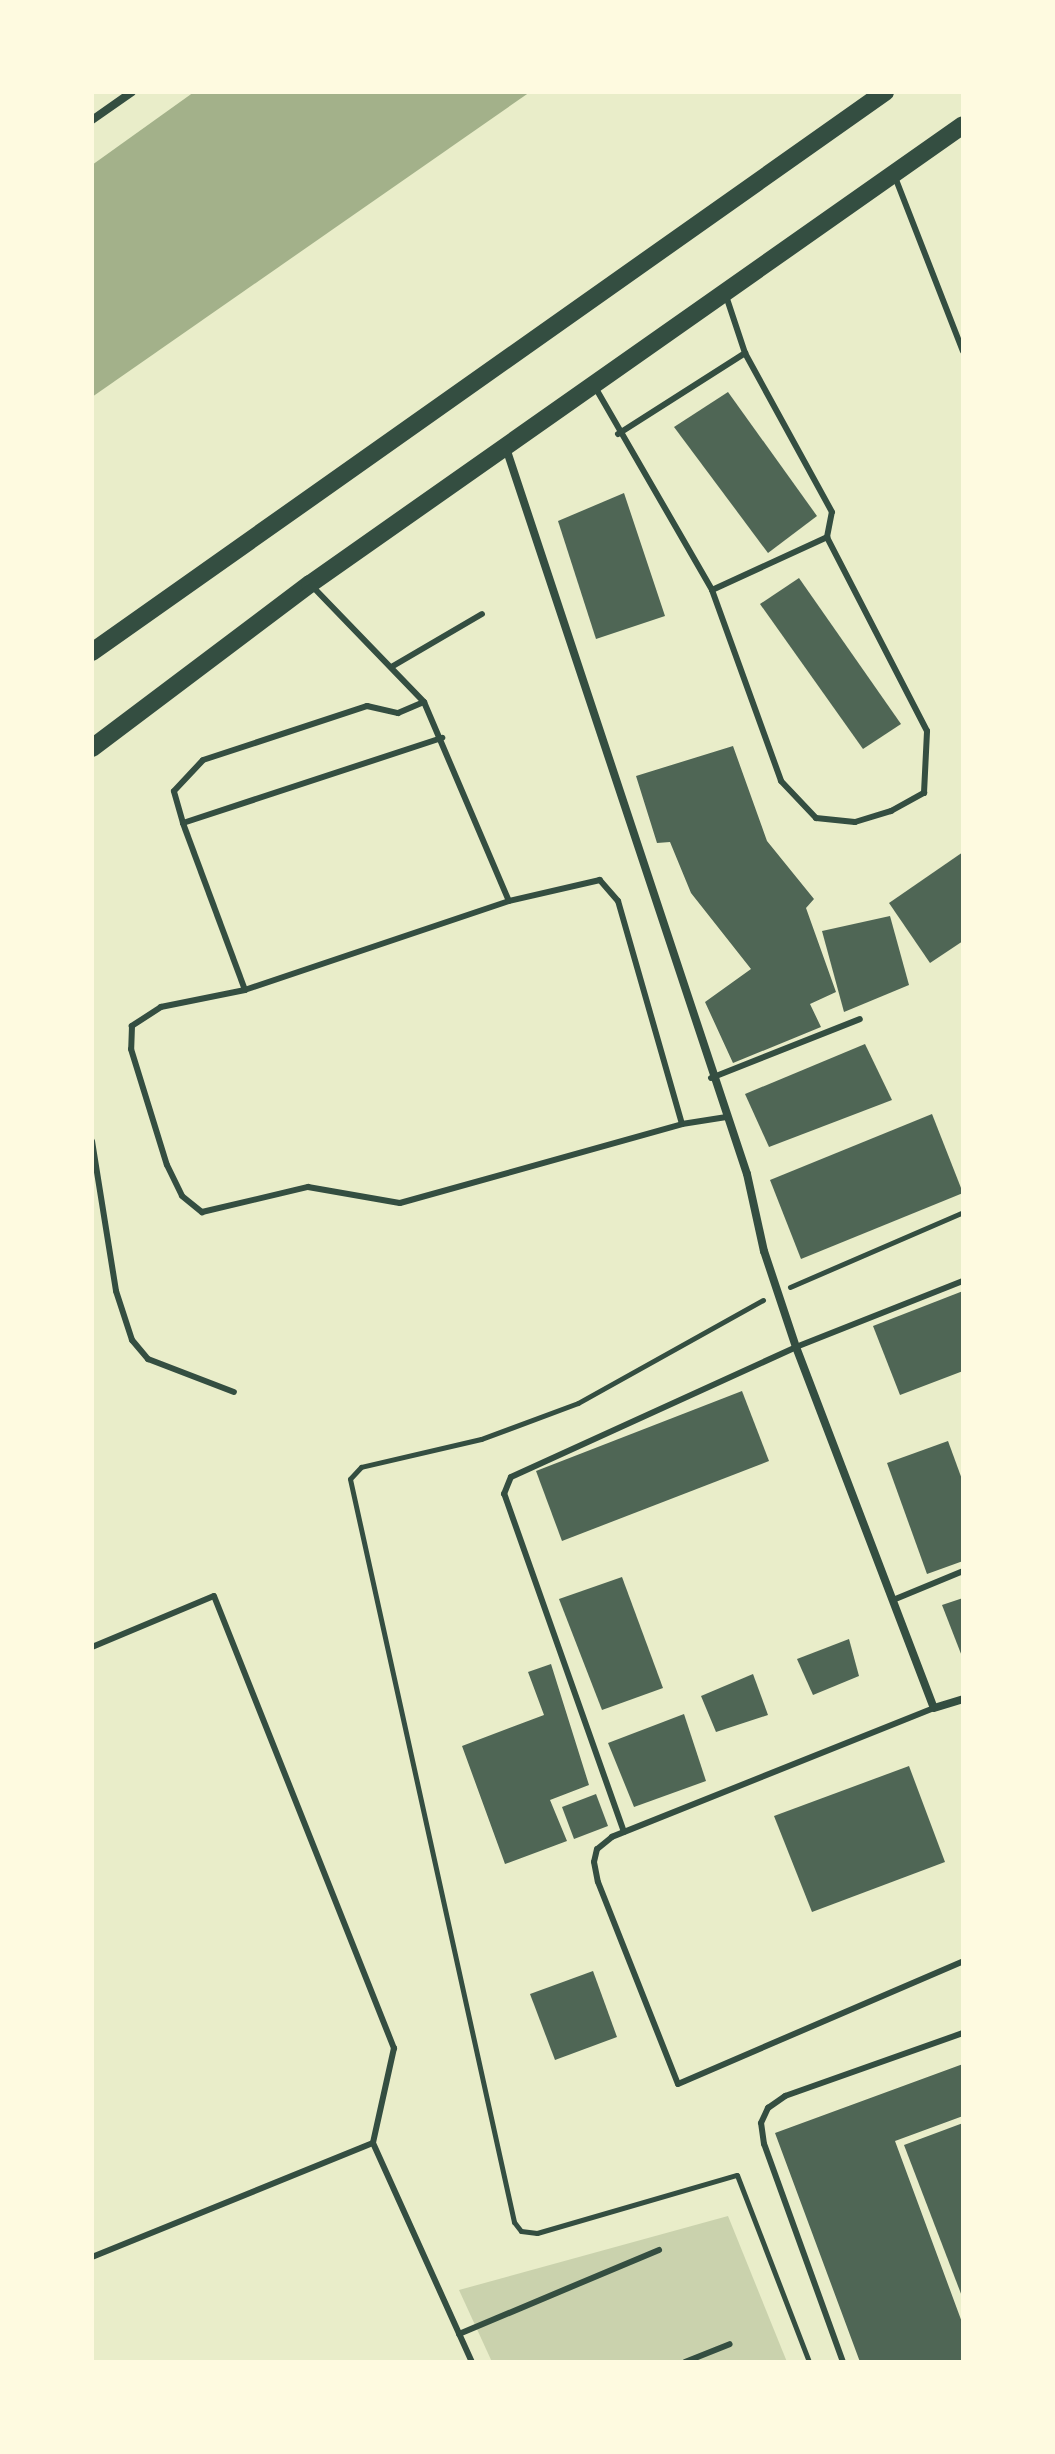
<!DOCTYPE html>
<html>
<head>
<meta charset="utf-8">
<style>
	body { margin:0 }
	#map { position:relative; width:1055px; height:2454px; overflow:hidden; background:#e9edc9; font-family:Inter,sans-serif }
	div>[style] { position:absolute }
	.green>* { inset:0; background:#cad2ad }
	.water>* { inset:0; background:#a3b18a }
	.building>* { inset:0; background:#4f6655 }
	.path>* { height:5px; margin:-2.5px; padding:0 2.5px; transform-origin:2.5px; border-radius:2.5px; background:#344e41 }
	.service>* { height:6px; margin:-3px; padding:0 3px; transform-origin:3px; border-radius:3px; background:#344e41 }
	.minor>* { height:8px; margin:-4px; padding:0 4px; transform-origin:4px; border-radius:4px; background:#344e41 }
	.primary>* { height:18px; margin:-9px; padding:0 9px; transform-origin:9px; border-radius:9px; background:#344e41 }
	span { translate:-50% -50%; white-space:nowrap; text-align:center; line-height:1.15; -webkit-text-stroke:6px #fefae0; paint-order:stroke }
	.frame { position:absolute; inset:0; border:94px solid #fefae0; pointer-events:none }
</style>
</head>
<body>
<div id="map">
	<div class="green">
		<div style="clip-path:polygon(728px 2216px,787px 2362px,492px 2362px,459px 2290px)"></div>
	</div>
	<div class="water">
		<div style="clip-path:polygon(194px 92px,530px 92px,92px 397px,92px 165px)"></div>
	</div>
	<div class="building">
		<div style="clip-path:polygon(728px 392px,817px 516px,768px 553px,674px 427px)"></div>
		<div style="clip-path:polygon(624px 493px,665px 616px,596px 639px,558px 521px)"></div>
		<div style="clip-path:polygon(799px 578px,901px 724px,863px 749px,760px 604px)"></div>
		<div style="clip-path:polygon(733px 746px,767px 841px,814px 899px,806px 908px,836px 992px,810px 1004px,821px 1027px,733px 1063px,705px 1002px,751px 969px,691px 893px,670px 842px,657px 843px,636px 776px)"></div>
		<div style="clip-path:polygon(963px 852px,963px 941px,930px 963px,889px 903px)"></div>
		<div style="clip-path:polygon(890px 916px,909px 985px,844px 1012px,822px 931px)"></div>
		<div style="clip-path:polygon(865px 1044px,892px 1100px,769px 1147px,745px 1094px)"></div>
		<div style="clip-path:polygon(932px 1114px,963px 1193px,801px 1259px,770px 1180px)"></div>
		<div style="clip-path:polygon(963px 1291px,963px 1371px,900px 1395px,873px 1326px)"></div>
		<div style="clip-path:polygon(742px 1391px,769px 1461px,562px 1541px,536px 1471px)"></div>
		<div style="clip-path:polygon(948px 1441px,963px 1482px,963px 1561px,927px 1574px,887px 1463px)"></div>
		<div style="clip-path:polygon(622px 1577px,663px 1688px,602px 1710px,559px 1599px)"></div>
		<div style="clip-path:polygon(963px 1598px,963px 1659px,942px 1605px)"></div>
		<div style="clip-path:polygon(849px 1639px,859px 1676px,813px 1695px,797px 1659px)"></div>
		<div style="clip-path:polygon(551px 1664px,589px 1785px,550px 1800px,567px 1841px,505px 1864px,462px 1746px,544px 1715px,528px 1672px)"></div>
		<div style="clip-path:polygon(753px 1674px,768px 1715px,716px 1732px,701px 1696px)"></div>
		<div style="clip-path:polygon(684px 1714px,706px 1781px,634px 1807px,608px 1743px)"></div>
		<div style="clip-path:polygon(909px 1766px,945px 1862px,812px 1912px,774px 1816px)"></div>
		<div style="clip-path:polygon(596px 1794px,608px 1826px,574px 1839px,562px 1807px)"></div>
		<div style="clip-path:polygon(593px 1971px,617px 2037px,555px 2060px,530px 1994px)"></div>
		<div style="clip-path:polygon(963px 2064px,963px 2116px,895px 2141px,963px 2325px,963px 2362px,860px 2362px,775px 2133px)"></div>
		<div style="clip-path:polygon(963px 2123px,963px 2299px,904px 2145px)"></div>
	</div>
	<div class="path">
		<div style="left:790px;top:1287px;width:189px;rotate:-23.4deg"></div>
		<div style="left:763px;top:1300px;width:212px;rotate:150.9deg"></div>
		<div style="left:578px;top:1403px;width:103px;rotate:159.6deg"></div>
		<div style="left:481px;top:1439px;width:123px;rotate:166.9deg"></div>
		<div style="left:361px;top:1467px;width:16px;rotate:133deg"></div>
		<div style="left:350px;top:1479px;width:761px;rotate:77.55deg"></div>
		<div style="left:514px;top:2222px;width:11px;rotate:52deg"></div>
		<div style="left:521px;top:2231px;width:16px;rotate:7deg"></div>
		<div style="left:537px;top:2233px;width:208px;rotate:-16.2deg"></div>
		<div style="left:737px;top:2175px;width:200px;rotate:68.9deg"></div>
	</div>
	<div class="service">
		<div style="left:895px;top:177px;width:187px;rotate:68.7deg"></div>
		<div style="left:595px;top:387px;width:234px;rotate:60deg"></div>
		<div style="left:712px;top:590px;width:127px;rotate:-24.7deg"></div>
		<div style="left:827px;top:537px;width:25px;rotate:-79deg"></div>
		<div style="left:832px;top:512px;width:181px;rotate:-118.7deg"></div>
		<div style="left:745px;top:353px;width:60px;rotate:-108.4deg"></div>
		<div style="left:618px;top:434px;width:151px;rotate:-32.5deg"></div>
		<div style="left:313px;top:587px;width:160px;rotate:46deg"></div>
		<div style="left:424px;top:702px;width:216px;rotate:66.9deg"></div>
		<div style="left:712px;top:590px;width:203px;rotate:70.1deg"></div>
		<div style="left:781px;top:781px;width:51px;rotate:46.6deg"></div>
		<div style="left:816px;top:818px;width:39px;rotate:6deg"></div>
		<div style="left:855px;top:822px;width:38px;rotate:-17deg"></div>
		<div style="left:891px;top:811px;width:38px;rotate:-29deg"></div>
		<div style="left:924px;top:793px;width:62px;rotate:-87.2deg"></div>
		<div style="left:927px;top:731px;width:218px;rotate:-117.3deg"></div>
		<div style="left:393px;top:666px;width:103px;rotate:-30.3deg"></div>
		<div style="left:183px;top:823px;width:33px;rotate:-106deg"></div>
		<div style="left:174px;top:791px;width:42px;rotate:-46.9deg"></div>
		<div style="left:203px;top:760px;width:173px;rotate:-18.2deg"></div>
		<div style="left:367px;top:706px;width:32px;rotate:13deg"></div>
		<div style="left:398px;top:713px;width:28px;rotate:-23deg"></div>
		<div style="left:245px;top:990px;width:178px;rotate:-110.4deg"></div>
		<div style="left:183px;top:823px;width:273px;rotate:-18.2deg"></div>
		<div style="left:711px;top:1078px;width:160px;rotate:-21.6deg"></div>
		<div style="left:682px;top:1124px;width:232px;rotate:-106deg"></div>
		<div style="left:618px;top:901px;width:28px;rotate:-131deg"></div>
		<div style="left:600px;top:880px;width:93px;rotate:167deg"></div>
		<div style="left:509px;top:901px;width:279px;rotate:161.4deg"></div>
		<div style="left:245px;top:990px;width:86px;rotate:168.6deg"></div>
		<div style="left:161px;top:1007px;width:35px;rotate:147deg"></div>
		<div style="left:132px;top:1026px;width:23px;rotate:92deg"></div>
		<div style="left:131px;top:1049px;width:121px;rotate:72.8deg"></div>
		<div style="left:167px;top:1165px;width:34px;rotate:64deg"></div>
		<div style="left:182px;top:1196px;width:26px;rotate:39deg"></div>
		<div style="left:202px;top:1212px;width:109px;rotate:-13.3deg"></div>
		<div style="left:308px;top:1187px;width:93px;rotate:9.9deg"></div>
		<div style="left:400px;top:1203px;width:293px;rotate:-15.6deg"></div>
		<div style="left:682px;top:1124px;width:45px;rotate:-9deg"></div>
		<div style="left:92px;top:1141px;width:152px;rotate:80.9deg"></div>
		<div style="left:116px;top:1291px;width:52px;rotate:71.9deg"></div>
		<div style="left:132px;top:1340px;width:25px;rotate:50deg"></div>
		<div style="left:148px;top:1359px;width:92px;rotate:21deg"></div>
		<div style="left:893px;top:1600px;width:76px;rotate:-22.5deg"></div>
		<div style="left:92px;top:1647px;width:132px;rotate:-22.7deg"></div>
		<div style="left:214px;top:1596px;width:487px;rotate:68.3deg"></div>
		<div style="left:394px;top:2048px;width:97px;rotate:102.5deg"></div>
		<div style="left:934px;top:1708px;width:347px;rotate:158.2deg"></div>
		<div style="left:612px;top:1837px;width:19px;rotate:141deg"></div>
		<div style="left:597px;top:1849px;width:13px;rotate:103deg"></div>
		<div style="left:594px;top:1862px;width:20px;rotate:79deg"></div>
		<div style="left:598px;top:1882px;width:217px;rotate:68.4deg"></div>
		<div style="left:678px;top:2084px;width:310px;rotate:-23.3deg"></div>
		<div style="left:624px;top:1832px;width:359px;rotate:-109.5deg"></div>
		<div style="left:504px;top:1494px;width:18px;rotate:-68deg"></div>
		<div style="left:511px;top:1477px;width:313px;rotate:-24.5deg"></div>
		<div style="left:796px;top:1347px;width:180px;rotate:-21.6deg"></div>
		<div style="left:92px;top:2257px;width:303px;rotate:-22.1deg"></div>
		<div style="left:373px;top:2143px;width:240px;rotate:65.7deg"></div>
		<div style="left:459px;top:2334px;width:217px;rotate:-22.8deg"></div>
		<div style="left:685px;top:2362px;width:48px;rotate:-21.8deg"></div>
		<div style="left:843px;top:2362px;width:232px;rotate:-109.9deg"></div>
		<div style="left:764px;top:2144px;width:21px;rotate:-98deg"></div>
		<div style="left:761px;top:2123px;width:17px;rotate:-65deg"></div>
		<div style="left:768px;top:2108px;width:21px;rotate:-35deg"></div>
		<div style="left:785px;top:2096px;width:189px;rotate:-19.5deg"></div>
	</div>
	<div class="minor">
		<div style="left:92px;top:120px;width:49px;rotate:-35deg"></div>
		<div style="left:506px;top:448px;width:765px;rotate:71.64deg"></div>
		<div style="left:747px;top:1174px;width:79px;rotate:77.6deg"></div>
		<div style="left:764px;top:1251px;width:101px;rotate:71.6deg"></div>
		<div style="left:796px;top:1347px;width:386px;rotate:69.1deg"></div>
		<div style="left:934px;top:1708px;width:30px;rotate:-17deg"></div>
	</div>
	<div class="primary">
		<div style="left:92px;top:652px;width:971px;rotate:-35.23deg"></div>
		<div style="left:92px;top:748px;width:273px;rotate:-37deg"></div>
		<div style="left:310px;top:584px;width:798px;rotate:-35.1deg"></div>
	</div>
	<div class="frame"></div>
</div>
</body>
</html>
